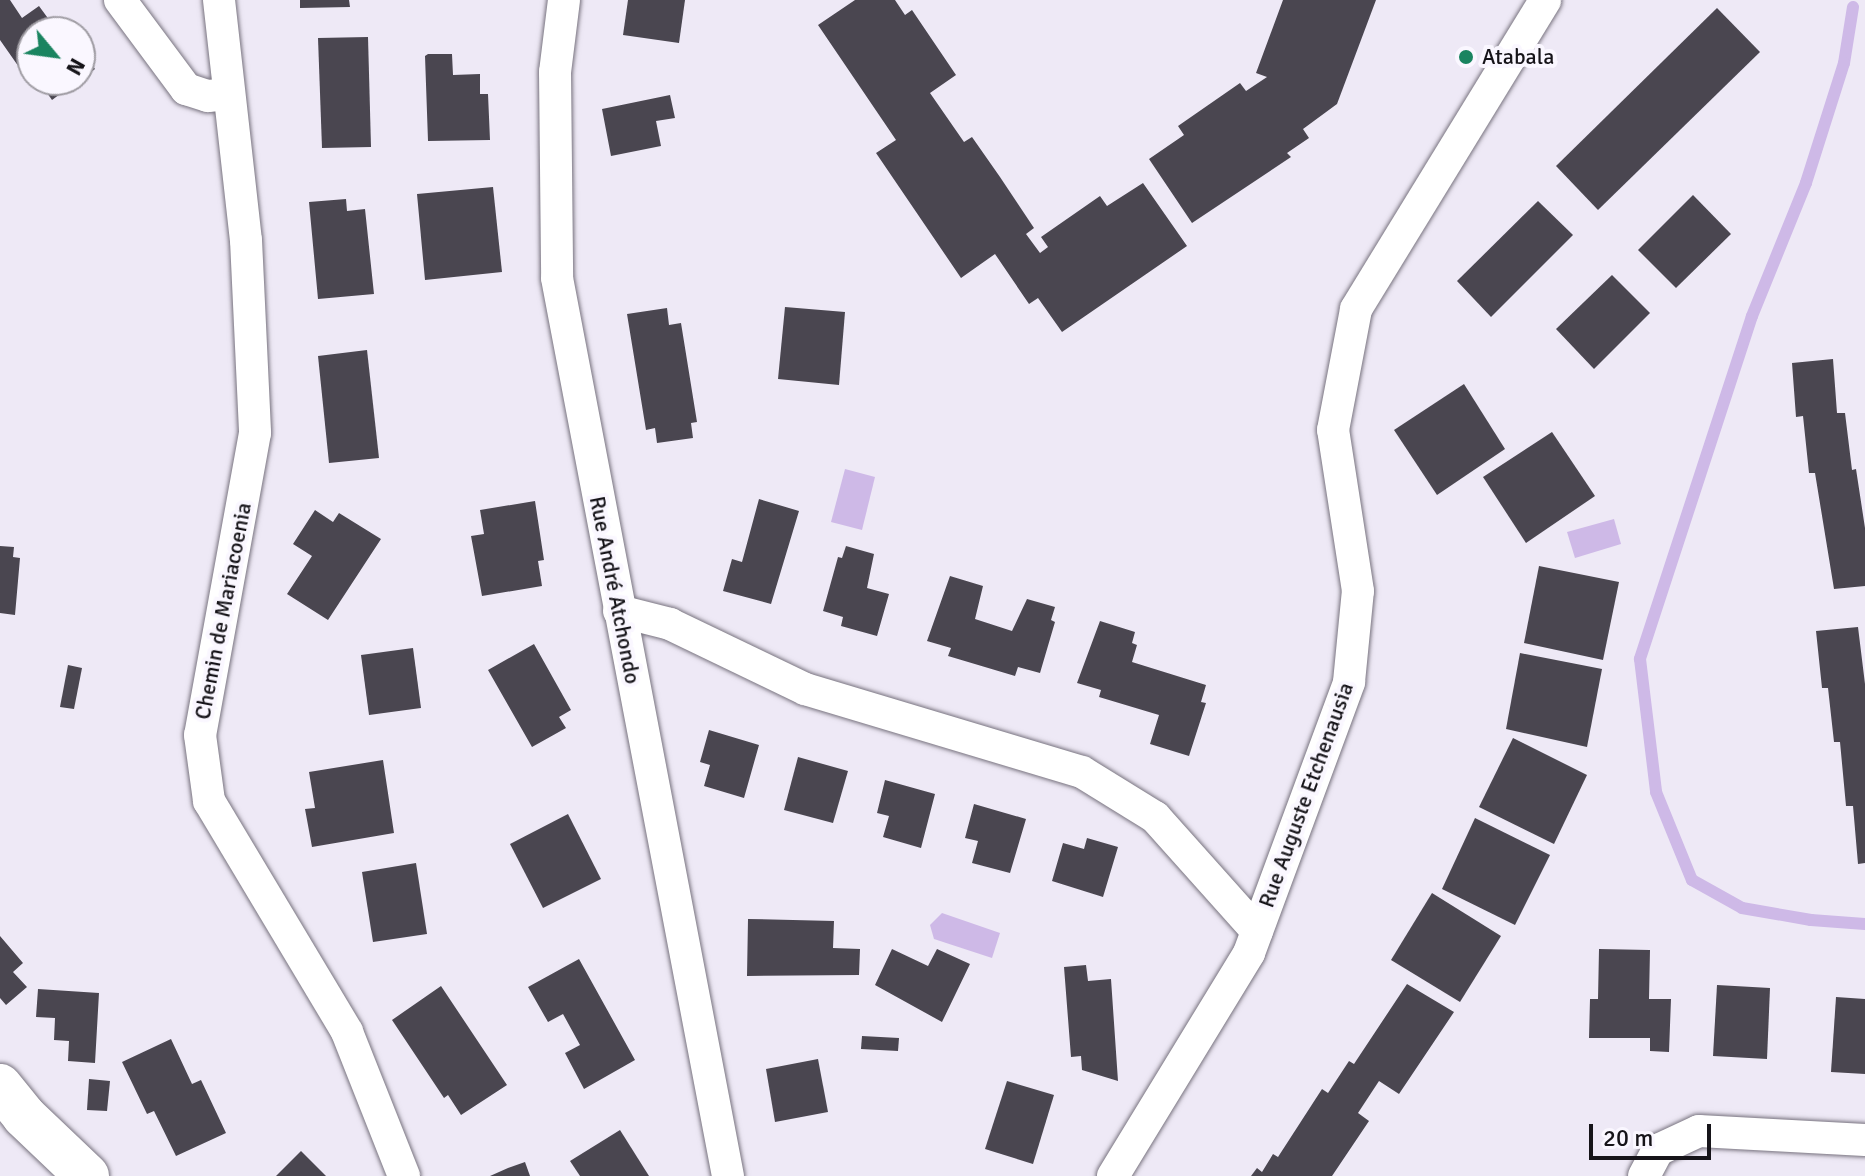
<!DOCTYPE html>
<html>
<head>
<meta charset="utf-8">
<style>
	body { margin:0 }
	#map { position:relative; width:1865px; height:1176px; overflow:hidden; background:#eee9f6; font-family:Signika,sans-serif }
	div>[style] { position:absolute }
	.water>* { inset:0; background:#ceb9e7 }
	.stream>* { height:12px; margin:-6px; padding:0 6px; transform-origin:6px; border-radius:6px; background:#ceb9e7 }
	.building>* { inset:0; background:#4a4650 }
	.roads { filter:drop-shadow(0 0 2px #78737f) drop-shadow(0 0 2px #78737f) }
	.street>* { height:32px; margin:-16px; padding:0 16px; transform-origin:16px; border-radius:16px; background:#fff }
	.secondary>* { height:44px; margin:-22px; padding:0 22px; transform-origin:22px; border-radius:22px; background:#fff }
	.dots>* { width:22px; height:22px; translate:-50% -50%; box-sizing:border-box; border:4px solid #faf7ff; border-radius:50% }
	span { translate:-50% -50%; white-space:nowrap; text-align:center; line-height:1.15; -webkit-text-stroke:8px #faf7ff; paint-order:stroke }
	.poi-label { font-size:22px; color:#161419 }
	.left { translate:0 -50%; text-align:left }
	.street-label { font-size:22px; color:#161419 }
	.north { position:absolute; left:16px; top:16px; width:80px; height:80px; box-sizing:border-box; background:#faf7ff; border:2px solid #9f9ca3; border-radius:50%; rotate:119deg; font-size:22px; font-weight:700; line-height:32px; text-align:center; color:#161419 }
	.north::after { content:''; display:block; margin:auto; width:28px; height:36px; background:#1a8460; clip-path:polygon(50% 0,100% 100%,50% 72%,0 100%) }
	.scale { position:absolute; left:1589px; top:1124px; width:122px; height:36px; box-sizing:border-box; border:4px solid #161419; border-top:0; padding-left:10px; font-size:24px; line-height:28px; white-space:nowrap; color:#161419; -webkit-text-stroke:6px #faf7ff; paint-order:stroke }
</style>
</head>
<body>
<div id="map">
	<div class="water">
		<div style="clip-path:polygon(845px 469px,875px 477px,862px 530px,831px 522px)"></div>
		<div style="clip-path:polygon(1614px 519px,1621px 544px,1575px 558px,1567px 532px)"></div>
		<div style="clip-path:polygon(942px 913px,1000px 933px,992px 958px,934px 939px,930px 925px)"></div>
	</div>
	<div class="stream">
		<div style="left:1853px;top:7px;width:57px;rotate:99.1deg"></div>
		<div style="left:1844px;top:63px;width:126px;rotate:107.6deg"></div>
		<div style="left:1806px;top:183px;width:144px;rotate:112.1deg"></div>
		<div style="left:1752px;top:316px;width:361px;rotate:108.1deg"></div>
		<div style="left:1640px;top:659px;width:134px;rotate:83.1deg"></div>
		<div style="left:1656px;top:792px;width:95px;rotate:67.8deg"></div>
		<div style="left:1692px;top:880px;width:57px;rotate:29.2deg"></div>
		<div style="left:1742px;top:908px;width:70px;rotate:9.9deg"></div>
		<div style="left:1811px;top:920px;width:54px;rotate:4.2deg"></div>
	</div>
	<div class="building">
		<div style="clip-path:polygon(0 0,10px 0,22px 18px,39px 6px,58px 32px,32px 32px,32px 72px,27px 66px,21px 70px,0 40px)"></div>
		<div style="clip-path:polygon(300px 0,349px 0,350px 7px,300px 8px)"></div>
		<div style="clip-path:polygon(628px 0,685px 0,679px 43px,623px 35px)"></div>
		<div style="clip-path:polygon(855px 0,895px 0,905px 15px,912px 10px,956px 75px,930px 93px,964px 142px,972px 137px,1000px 177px,1034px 228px,1026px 234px,1040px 253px,1048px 247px,1041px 237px,1100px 196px,1107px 206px,1143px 183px,1187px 246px,1062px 332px,1038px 298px,1029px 304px,995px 254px,961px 278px,876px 153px,896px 140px,818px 25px)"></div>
		<div style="clip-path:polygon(1283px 0,1376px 0,1337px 104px,1303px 129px,1309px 138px,1287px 153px,1291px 157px,1192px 223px,1149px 159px,1184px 135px,1178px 126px,1240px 83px,1246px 91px,1267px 77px,1256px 73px)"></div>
		<div style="clip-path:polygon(1717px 8px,1760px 52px,1598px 210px,1556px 166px)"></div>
		<div style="clip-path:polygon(368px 37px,371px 147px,322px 148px,318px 38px)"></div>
		<div style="clip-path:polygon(80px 48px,95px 69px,80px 80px)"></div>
		<div style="clip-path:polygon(428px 54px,452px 54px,453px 75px,480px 74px,480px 94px,488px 94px,490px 140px,428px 141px,425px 56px)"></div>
		<div style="clip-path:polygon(38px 80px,79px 80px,52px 100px)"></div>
		<div style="clip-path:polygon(670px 95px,675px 118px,656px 121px,661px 146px,611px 156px,602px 109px)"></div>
		<div style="clip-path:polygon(493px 187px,502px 272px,425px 280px,417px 194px)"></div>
		<div style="clip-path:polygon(1693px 195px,1731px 234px,1676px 288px,1638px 250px)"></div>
		<div style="clip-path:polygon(346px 199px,347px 211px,365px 209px,374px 294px,318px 299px,309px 202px)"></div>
		<div style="clip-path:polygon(1538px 201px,1573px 235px,1491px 317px,1457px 281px)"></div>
		<div style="clip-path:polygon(1612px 275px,1650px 313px,1594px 369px,1556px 329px)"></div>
		<div style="clip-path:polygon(785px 307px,845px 312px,839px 385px,778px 379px)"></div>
		<div style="clip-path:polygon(667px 308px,669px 325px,681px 323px,697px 422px,691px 423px,693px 438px,657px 443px,655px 428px,646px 430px,627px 314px)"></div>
		<div style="clip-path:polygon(367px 350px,379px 458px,329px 463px,318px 356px)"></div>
		<div style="clip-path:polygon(1833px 359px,1837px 413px,1845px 413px,1852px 470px,1856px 469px,1865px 528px,1865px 586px,1834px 589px,1815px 473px,1809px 473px,1803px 416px,1796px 417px,1792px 363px)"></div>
		<div style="clip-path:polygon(1464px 384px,1505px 449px,1437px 495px,1394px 430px)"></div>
		<div style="clip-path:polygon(1552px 432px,1595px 496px,1526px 543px,1483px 477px)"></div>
		<div style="clip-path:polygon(759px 499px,799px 511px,771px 604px,723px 591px,732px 559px,742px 562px)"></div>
		<div style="clip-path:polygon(535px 501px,544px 560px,538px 561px,542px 586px,482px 596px,471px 536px,484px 534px,480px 510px)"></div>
		<div style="clip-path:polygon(315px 510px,333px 522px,339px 513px,381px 539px,328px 620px,287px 594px,312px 556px,293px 544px)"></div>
		<div style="clip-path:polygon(0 546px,14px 547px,13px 557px,20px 558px,15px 615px,0 613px)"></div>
		<div style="clip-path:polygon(846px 546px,874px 554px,867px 588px,889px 594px,877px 636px,841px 626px,843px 617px,823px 611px,838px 557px,842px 558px)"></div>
		<div style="clip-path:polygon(1539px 566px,1619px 582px,1603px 660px,1524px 643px)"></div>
		<div style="clip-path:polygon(950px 576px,983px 586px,975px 619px,1012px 631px,1027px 599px,1055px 607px,1051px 620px,1055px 622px,1040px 673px,1018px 667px,1015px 676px,1005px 673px,948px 656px,951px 648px,927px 641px)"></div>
		<div style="clip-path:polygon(1100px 621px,1135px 632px,1132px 643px,1137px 645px,1132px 662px,1206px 685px,1201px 702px,1206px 703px,1189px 756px,1150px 744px,1159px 715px,1099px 697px,1101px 690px,1077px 683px)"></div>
		<div style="clip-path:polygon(1858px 627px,1865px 684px,1865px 863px,1858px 864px,1853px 806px,1846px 806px,1840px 742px,1834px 742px,1828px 688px,1822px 688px,1816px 631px)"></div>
		<div style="clip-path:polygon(534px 644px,571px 710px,559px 717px,566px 728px,532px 747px,488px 670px)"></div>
		<div style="clip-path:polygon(413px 648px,421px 708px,369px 715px,361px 655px)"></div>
		<div style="clip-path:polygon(1520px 653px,1602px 669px,1587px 747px,1506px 729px)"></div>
		<div style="clip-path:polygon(68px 665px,82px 668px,74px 709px,60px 707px)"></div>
		<div style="clip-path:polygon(709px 730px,759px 745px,744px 798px,704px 786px,710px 765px,700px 762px)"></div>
		<div style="clip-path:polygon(1513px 738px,1587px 775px,1554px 844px,1479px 807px)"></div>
		<div style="clip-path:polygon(798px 757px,848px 771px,833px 823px,784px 810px)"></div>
		<div style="clip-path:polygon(383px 760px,394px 833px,312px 847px,305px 809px,315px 808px,309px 772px)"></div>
		<div style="clip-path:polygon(885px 780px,935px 794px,921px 848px,883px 837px,889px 816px,877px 813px)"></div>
		<div style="clip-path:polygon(974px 804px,1026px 819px,1010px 873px,972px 863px,978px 841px,965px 838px)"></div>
		<div style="clip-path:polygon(568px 814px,601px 879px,543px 908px,510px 844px)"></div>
		<div style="clip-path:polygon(1475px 818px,1550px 855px,1515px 925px,1442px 889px)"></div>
		<div style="clip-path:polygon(1087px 838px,1118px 847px,1103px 897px,1052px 881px,1063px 843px,1084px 849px)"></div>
		<div style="clip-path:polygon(416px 863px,427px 934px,373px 942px,362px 872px)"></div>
		<div style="clip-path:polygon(1432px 893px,1501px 936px,1460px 1002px,1391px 960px)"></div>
		<div style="clip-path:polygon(748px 919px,834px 921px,833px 948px,860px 949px,859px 975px,747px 976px)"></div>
		<div style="clip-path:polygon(0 936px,23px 963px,13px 972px,27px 987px,6px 1005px,0 998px)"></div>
		<div style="clip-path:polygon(892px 949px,928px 966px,937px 949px,970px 964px,942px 1022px,875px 985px)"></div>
		<div style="clip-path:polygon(1599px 949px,1650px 950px,1649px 999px,1671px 999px,1669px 1052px,1650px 1051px,1650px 1038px,1589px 1038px,1590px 999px,1598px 999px)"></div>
		<div style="clip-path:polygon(579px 959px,635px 1060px,584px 1089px,565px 1053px,580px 1045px,563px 1014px,548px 1022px,528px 987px)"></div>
		<div style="clip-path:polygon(1086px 965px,1088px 981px,1111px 979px,1118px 1081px,1082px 1070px,1081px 1056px,1071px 1057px,1064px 967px)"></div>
		<div style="clip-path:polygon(1407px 984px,1454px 1012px,1399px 1094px,1379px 1081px,1358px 1113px,1369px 1121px,1332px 1176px,1251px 1176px,1257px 1168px,1262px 1172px,1273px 1154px,1278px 1157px,1322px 1089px,1328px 1093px,1349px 1061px,1354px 1064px)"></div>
		<div style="clip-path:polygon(1717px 985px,1770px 988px,1767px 1059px,1713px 1056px)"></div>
		<div style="clip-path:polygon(441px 986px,507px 1085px,461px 1115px,448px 1095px,444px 1098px,392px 1020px)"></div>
		<div style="clip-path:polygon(38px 989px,99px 993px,95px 1063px,68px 1061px,69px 1041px,54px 1040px,55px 1018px,36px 1017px)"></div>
		<div style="clip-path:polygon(1836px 997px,1865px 999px,1865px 1074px,1831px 1072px)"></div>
		<div style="clip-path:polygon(862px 1036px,899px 1038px,898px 1051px,861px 1049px)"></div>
		<div style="clip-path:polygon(171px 1039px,192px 1084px,201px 1080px,226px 1133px,176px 1156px,154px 1111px,147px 1114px,122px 1062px)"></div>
		<div style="clip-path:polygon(818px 1059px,828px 1112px,775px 1122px,766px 1069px)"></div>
		<div style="clip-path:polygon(89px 1079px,110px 1081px,107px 1111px,87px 1110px)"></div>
		<div style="clip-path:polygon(1007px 1081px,1054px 1095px,1033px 1164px,985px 1149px)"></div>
		<div style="clip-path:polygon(620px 1130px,649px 1176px,580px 1176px,570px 1161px)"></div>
		<div style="clip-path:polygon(301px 1151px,326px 1176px,276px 1176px)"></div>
		<div style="clip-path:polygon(525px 1162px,530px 1176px,490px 1176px,508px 1168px)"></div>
	</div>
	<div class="roads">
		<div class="street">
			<div style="left:120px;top:0;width:111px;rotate:53.4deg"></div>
			<div style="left:186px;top:89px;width:23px;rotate:18deg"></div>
			<div style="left:208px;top:96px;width:21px;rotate:-5deg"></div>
			<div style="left:219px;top:0;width:242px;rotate:83.6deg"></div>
			<div style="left:246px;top:240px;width:193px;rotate:87.3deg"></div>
			<div style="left:255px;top:433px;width:307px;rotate:100.3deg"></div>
			<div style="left:200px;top:735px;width:67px;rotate:82.2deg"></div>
			<div style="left:209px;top:801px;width:269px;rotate:59.1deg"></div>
			<div style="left:347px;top:1032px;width:155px;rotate:68.4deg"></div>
			<div style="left:564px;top:0;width:73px;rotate:97.1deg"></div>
			<div style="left:555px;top:72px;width:206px;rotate:89.4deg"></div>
			<div style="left:557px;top:278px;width:914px;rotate:79.22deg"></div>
			<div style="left:619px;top:611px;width:53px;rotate:14.3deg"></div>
			<div style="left:670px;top:624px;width:150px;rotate:25.7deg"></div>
			<div style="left:805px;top:689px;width:289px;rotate:16.7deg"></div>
			<div style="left:1082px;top:772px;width:86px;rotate:31.7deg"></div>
			<div style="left:1155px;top:817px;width:153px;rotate:48.2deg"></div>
			<div style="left:1113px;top:1176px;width:261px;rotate:-58.6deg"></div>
			<div style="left:1249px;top:953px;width:289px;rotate:-69.7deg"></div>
			<div style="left:1349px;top:682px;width:91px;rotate:-84.4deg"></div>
			<div style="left:1358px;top:591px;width:163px;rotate:-98.8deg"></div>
			<div style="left:1333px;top:430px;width:123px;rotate:-79.2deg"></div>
			<div style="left:1356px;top:309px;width:362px;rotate:-58.5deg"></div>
			<div style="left:1644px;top:1176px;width:30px;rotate:-62deg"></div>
			<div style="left:1658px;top:1150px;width:45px;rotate:-24.9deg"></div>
			<div style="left:1699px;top:1131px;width:166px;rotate:3.1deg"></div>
		</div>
		<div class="secondary">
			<div style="left:0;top:1086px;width:38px;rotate:51deg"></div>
			<div style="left:24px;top:1116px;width:87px;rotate:43.6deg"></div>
		</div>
	</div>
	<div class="dots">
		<div style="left:1466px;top:57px;background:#1a8460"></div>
	</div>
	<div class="poi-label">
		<span class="left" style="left:1482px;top:57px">Atabala</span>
	</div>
	<div class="street-label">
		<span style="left:615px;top:590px;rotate:79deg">Rue André Atchondo</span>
		<span style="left:223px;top:611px;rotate:-79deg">Chemin de Mariacoenia</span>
		<span style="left:1306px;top:795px;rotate:-70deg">Rue Auguste Etchenausia</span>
	</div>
	<div class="north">N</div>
	<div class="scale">20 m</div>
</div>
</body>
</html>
